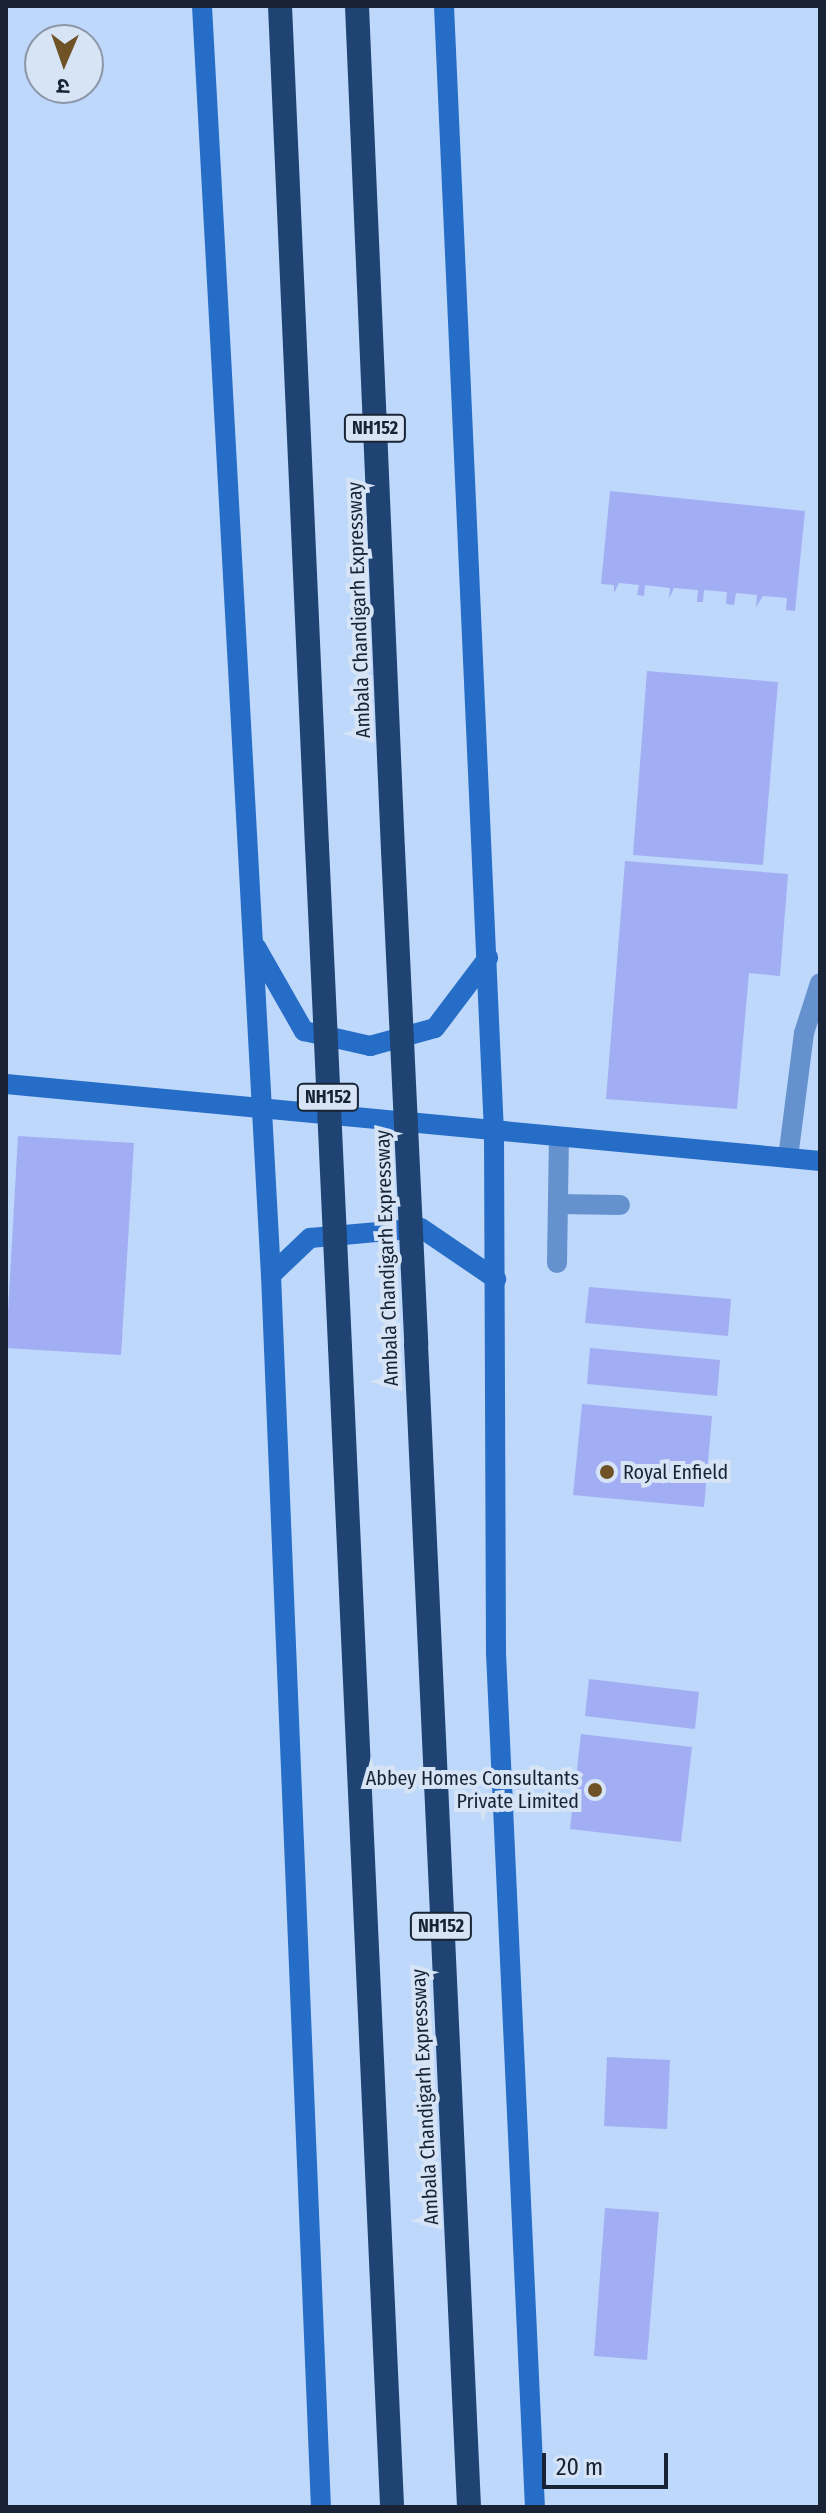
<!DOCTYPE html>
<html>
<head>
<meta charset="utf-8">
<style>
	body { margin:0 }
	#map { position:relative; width:826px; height:2513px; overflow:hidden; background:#bdd8fb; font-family:"Fira Sans Condensed","Noto Sans Devanagari",sans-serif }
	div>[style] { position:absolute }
	.building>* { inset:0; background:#a2aef4 }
	.lane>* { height:20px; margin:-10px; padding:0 10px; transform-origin:10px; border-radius:10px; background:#6592ce }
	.street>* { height:20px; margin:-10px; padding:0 10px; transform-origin:10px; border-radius:10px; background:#6592ce }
	.secondary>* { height:20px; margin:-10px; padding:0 10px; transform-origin:10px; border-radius:10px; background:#266dc7 }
	.highway>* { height:24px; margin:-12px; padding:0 12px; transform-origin:12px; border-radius:12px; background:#1f4373 }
	.highway-bridge>* { height:24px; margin:-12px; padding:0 12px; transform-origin:12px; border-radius:12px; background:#1f4373 }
	.dots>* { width:22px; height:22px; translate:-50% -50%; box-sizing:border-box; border:4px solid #d6e4f6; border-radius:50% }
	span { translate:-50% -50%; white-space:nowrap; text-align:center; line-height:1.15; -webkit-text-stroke:8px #d6e4f6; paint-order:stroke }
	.shield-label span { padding:2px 6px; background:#d6e4f6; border:2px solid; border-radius:6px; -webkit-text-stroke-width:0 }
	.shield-label { font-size:18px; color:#182435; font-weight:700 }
	.street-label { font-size:20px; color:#182435 }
	.poi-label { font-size:20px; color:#182435 }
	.left { translate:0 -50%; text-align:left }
	.right { translate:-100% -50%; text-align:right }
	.frame { position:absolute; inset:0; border:8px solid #182435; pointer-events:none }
	.north { position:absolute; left:24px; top:24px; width:80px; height:80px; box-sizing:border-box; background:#d6e4f6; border:2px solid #8a97a9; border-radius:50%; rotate:182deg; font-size:22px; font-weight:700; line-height:32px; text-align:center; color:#182435 }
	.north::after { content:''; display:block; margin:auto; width:28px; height:36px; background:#6f5326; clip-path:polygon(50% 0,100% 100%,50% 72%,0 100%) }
	.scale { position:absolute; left:542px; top:2453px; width:126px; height:36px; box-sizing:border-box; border:4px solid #182435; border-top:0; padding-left:10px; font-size:24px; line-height:28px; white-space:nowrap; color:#182435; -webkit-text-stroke:6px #d6e4f6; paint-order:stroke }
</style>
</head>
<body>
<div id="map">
	<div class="building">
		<div style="clip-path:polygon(610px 491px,805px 511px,795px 611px,786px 610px,787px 598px,763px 596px,756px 607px,757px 595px,736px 593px,734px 605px,726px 604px,727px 592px,704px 590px,703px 602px,697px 602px,698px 590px,674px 588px,669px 599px,670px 588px,645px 585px,644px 596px,637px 595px,639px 585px,619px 583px,614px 593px,614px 585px,601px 584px)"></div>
		<div style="clip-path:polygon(647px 671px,778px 682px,763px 865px,633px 855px)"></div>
		<div style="clip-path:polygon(625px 861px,788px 874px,780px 976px,749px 973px,737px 1109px,606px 1099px)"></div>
		<div style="clip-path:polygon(18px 1136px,134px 1143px,121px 1355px,6px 1348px)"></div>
		<div style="clip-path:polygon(589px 1287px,731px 1299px,728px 1336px,585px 1323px)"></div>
		<div style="clip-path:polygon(590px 1348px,720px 1360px,717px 1396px,587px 1384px)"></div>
		<div style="clip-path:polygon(582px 1404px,712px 1416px,704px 1507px,573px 1495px)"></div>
		<div style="clip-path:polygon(589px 1679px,699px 1692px,695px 1729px,585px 1716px)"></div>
		<div style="clip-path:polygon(581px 1734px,692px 1747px,681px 1842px,570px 1829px)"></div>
		<div style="clip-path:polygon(607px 2057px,670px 2060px,667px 2129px,604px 2126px)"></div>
		<div style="clip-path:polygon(605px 2208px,659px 2212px,647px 2360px,594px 2356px)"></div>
	</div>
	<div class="lane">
		<div style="left:558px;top:1204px;width:62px;rotate:0.9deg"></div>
		<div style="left:557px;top:1263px;width:123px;rotate:-89.1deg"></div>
	</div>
	<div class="street">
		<div style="left:788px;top:1158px;width:126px;rotate:-82.7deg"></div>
		<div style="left:804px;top:1033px;width:52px;rotate:-72.3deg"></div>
	</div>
	<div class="secondary">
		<div style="left:202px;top:6px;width:1271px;rotate:86.89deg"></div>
		<div style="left:271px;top:1275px;width:1233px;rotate:87.68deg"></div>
		<div style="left:444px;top:6px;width:1129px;rotate:87.46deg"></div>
		<div style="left:494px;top:1134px;width:519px;rotate:89.78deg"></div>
		<div style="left:496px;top:1653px;width:855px;rotate:87.39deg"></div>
		<div style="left:256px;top:947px;width:97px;rotate:60.3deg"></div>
		<div style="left:304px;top:1031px;width:68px;rotate:12.8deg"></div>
		<div style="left:370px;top:1046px;width:67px;rotate:-15.5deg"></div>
		<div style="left:435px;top:1028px;width:88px;rotate:-52.9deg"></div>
		<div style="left:6px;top:1084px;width:818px;rotate:5.4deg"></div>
		<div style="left:271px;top:1275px;width:54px;rotate:-43.5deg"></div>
		<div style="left:310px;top:1238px;width:111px;rotate:-5.1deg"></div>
		<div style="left:421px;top:1228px;width:91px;rotate:34.2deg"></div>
	</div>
	<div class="highway">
		<div style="left:280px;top:6px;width:841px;rotate:87.48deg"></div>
		<div style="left:357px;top:6px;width:845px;rotate:87.56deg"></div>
		<div style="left:416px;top:1344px;width:1164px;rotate:87.39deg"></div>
		<div style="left:340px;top:1347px;width:1161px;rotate:87.43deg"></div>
	</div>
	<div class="highway-bridge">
		<div style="left:317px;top:846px;width:502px;rotate:87.37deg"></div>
		<div style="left:393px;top:850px;width:495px;rotate:87.3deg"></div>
	</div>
	<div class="dots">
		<div style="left:607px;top:1472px;background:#6f5326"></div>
		<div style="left:595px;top:1790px;background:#6f5326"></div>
	</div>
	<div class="shield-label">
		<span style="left:375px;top:428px">NH152</span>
		<span style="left:328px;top:1097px">NH152</span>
		<span style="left:441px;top:1926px">NH152</span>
	</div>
	<div class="street-label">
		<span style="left:359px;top:610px;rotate:-92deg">Ambala Chandigarh Expressway</span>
		<span style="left:387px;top:1258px;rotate:-92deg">Ambala Chandigarh Expressway</span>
		<span style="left:425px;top:2097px;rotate:-93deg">Ambala Chandigarh Expressway</span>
	</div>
	<div class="poi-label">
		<span class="left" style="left:623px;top:1472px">Royal Enfield</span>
		<span class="right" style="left:579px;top:1790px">Abbey Homes Consultants<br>Private Limited</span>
	</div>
	<div class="frame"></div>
	<div class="north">उ</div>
	<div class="scale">20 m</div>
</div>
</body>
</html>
